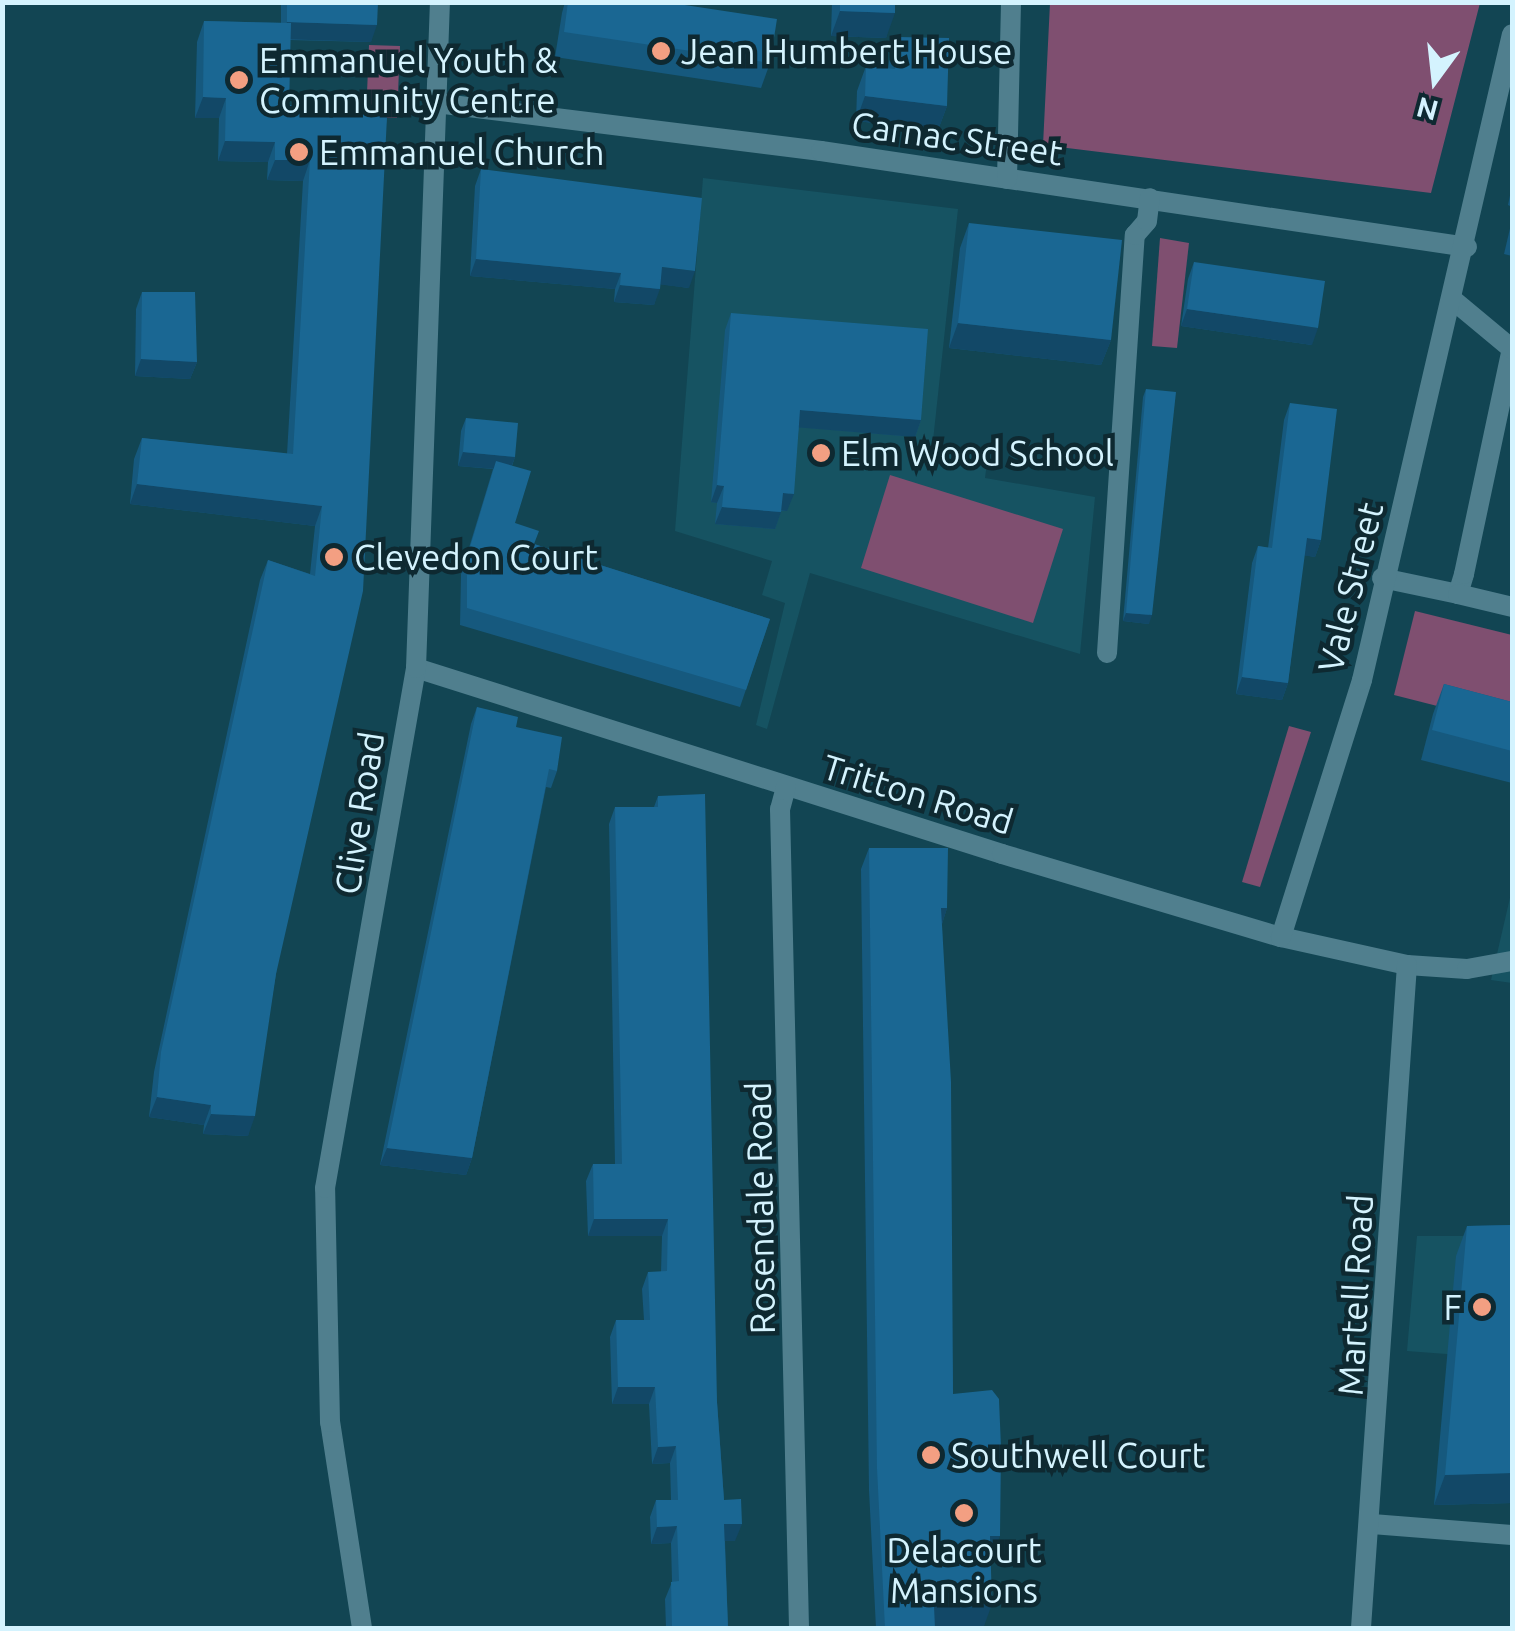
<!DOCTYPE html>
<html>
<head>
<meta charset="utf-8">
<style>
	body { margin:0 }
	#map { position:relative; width:1515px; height:1631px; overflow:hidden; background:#124553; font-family:Ubuntu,sans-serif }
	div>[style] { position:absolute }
	.built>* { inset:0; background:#165362 }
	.green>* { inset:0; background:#7f4f70 }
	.service>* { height:20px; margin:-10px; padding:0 10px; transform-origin:10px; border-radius:10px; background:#507f8e }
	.minor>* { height:20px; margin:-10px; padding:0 10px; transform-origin:10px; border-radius:10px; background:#507f8e }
	.wall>* { inset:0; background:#16597e }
	.shaded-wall>* { inset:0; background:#124867 }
	.building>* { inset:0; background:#1a6793 }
	.dots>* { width:28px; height:28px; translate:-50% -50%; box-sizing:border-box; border:5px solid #0e2931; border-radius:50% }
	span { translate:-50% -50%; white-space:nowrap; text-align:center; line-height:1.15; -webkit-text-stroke:9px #0e2931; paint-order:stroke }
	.poi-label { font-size:35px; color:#d4f3fe }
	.left { translate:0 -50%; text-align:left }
	.right { translate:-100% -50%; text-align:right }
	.street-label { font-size:35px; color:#d4f3fe }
	.frame { position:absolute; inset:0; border:5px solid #d4f3fe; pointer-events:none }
	.north { position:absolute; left:1385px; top:30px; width:100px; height:100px; -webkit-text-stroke:8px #0e2931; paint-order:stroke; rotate:195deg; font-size:28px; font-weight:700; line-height:40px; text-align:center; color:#d4f3fe }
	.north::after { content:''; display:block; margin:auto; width:35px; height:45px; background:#d4f3fe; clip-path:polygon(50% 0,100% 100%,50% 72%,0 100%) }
</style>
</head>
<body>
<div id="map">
	<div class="built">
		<div style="clip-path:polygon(703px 178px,958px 209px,932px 450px,988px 455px,985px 478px,1095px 497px,1080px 654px,810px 573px,767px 729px,756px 725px,785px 603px,762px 595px,772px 561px,675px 531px)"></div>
		<div style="clip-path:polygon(1512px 889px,1512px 983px,1491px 980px)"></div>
		<div style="clip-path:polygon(1417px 1236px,1512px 1236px,1512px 1359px,1407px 1351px)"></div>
	</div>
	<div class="green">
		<div style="clip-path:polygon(1050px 3px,1050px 2px,1480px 3px,1431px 193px,1043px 145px)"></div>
		<div style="clip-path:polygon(369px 45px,400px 46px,397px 118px,366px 117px)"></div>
		<div style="clip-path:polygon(1160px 238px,1189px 243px,1177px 348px,1152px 346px)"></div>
		<div style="clip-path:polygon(890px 475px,1063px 529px,1033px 623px,861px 568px)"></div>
		<div style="clip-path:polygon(1415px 611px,1512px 635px,1512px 725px,1394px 695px)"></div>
		<div style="clip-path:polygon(1289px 726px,1311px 732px,1260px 887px,1242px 882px)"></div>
	</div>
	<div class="service">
		<div style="left:1382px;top:578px;width:78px;rotate:11.9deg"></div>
		<div style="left:1458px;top:594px;width:21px;rotate:-73deg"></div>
		<div style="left:1464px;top:574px;width:230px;rotate:-78deg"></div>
		<div style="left:1512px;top:349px;width:77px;rotate:-140.3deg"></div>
		<div style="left:1458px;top:594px;width:56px;rotate:13.5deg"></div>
		<div style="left:1407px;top:965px;width:60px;rotate:3.8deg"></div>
		<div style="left:1467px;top:969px;width:46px;rotate:-10.1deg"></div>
		<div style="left:1372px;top:1524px;width:140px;rotate:4.5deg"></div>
	</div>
	<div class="minor">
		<div style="left:436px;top:103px;width:388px;rotate:7.1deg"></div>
		<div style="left:821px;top:151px;width:653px;rotate:8.45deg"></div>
		<div style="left:1007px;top:179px;width:177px;rotate:-88.7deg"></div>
		<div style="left:1107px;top:653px;width:419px;rotate:-86.2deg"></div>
		<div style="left:1135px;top:235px;width:18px;rotate:-49deg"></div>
		<div style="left:1147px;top:221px;width:23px;rotate:-83deg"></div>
		<div style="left:416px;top:668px;width:615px;rotate:17.61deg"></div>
		<div style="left:1002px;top:854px;width:291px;rotate:16.6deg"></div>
		<div style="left:1281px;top:937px;width:129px;rotate:12.5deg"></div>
		<div style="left:1407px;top:965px;width:665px;rotate:93.97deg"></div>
		<div style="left:786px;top:787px;width:23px;rotate:105deg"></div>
		<div style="left:780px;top:809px;width:819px;rotate:88.67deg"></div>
		<div style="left:1281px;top:937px;width:269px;rotate:-72.5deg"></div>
		<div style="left:1362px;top:680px;width:663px;rotate:-76.93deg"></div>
		<div style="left:362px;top:1628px;width:208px;rotate:-98.8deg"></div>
		<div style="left:330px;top:1422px;width:234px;rotate:-91.2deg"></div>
		<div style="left:325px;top:1188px;width:528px;rotate:-80.07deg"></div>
		<div style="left:416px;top:668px;width:666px;rotate:-87.94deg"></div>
	</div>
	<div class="wall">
		<div style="clip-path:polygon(281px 2px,378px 2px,371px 42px,290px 40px,289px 105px,387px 117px,276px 974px,248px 1136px,203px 1134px,204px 1125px,149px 1117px,154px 1072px,260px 580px,268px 560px,310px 574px,315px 526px,130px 504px,134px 459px,142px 438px,287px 454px,303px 181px,267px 180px,268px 162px,218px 161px,219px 118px,195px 118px,197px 42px,204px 21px,281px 23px)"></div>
		<div style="clip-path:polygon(565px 2px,665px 2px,770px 63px,761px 88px,555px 57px,562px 13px)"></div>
		<div style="clip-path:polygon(832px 2px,895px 2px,886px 38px,831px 36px)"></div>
		<div style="clip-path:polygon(898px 37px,947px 106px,938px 130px,856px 121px,857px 91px,866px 66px,888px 68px,889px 62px)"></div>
		<div style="clip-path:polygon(481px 169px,689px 288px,660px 284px,654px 305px,614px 302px,615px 289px,470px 276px,475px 186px)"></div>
		<div style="clip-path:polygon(1512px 186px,1512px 207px,1508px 205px)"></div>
		<div style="clip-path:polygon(1512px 220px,1512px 256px,1504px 254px)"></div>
		<div style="clip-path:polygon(969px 223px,1111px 340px,1101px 365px,949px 348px,960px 248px)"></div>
		<div style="clip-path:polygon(1194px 262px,1312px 345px,1181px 326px,1188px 279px)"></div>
		<div style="clip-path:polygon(142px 292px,197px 362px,190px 379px,135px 376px,136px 309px)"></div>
		<div style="clip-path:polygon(731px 313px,921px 420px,915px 437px,799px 427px,787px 511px,781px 511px,775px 529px,715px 524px,717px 503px,711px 502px,725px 330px)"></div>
		<div style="clip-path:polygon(1146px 389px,1149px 624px,1123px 621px,1143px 397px)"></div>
		<div style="clip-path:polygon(1290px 403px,1321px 540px,1315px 557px,1304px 555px,1288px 683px,1282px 700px,1236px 694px,1252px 563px,1258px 546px,1268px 548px,1284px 420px)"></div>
		<div style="clip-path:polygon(466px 418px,515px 457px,512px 466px,515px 523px,534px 544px,770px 619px,740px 707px,460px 625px,461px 574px,493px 469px,458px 466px,461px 431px)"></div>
		<div style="clip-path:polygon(1444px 684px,1512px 702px,1512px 783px,1421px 760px,1433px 714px)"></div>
		<div style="clip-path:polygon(477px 707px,516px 727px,557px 771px,551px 788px,546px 787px,472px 1158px,466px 1175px,380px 1165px,471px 724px)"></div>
		<div style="clip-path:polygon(658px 796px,717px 1402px,724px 1500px,735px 1541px,725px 1541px,728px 1628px,666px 1628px,665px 1599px,672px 1582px,671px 1543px,651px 1544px,650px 1517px,656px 1500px,671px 1500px,670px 1463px,652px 1464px,649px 1404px,612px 1404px,610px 1337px,616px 1320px,644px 1320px,642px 1289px,648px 1272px,661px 1272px,662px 1236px,588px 1236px,586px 1181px,593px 1164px,615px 1164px,609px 824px,615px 807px,654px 807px)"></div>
		<div style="clip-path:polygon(869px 848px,947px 908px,942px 924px,953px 1394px,992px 1558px,984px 1626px,935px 1627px,935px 1628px,876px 1628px,869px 1490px,861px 869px)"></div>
		<div style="clip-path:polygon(1512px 1225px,1512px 1503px,1434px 1505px,1456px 1256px,1467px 1226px)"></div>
	</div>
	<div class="shaded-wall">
		<div style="clip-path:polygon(840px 11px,895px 13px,886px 38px,831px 36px)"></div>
		<div style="clip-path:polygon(287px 22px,377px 25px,371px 42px,281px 39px)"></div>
		<div style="clip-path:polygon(865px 96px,947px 106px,938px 130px,856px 121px)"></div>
		<div style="clip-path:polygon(203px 97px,226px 98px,219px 118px,195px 118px)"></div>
		<div style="clip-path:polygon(225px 141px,275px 142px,268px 162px,218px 161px)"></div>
		<div style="clip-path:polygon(275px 160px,310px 160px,303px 181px,267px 180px)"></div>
		<div style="clip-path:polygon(476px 259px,621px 273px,615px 289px,470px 276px)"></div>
		<div style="clip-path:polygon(662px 267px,695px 271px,689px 288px,656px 284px)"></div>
		<div style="clip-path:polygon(620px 285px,660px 289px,654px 305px,614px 302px)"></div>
		<div style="clip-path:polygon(1187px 309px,1318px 328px,1312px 345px,1181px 326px)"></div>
		<div style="clip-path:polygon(958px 323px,1111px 340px,1101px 365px,949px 348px)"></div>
		<div style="clip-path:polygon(141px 359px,197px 362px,190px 379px,135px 376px)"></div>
		<div style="clip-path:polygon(800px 410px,921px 420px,915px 437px,794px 427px)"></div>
		<div style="clip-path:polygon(463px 452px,515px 457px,510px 470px,458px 466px)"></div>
		<div style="clip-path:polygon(137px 484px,322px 506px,315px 526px,130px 504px)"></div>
		<div style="clip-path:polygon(717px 485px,724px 486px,717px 503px,711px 502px)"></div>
		<div style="clip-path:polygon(783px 493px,794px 494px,787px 511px,777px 510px)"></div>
		<div style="clip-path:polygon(722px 507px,781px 512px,775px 529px,715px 524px)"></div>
		<div style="clip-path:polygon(1307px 538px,1321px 540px,1315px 557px,1300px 555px)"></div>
		<div style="clip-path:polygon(1126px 613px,1152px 615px,1149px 624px,1123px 621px)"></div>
		<div style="clip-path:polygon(1242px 677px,1288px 683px,1282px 700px,1236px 694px)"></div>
		<div style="clip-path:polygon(941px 908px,947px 908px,940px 930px)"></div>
		<div style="clip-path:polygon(157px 1097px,211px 1105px,204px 1125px,149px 1117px)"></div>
		<div style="clip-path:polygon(211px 1114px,255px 1116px,248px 1136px,203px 1134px)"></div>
		<div style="clip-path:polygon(387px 1148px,472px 1158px,466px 1175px,380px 1165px)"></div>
		<div style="clip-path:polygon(594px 1219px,668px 1219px,662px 1236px,588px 1236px)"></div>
		<div style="clip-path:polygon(618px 1387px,655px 1387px,649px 1404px,612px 1404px)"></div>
		<div style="clip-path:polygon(676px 1446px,670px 1463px,652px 1464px,658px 1447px)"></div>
		<div style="clip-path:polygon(1512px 1473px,1512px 1503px,1434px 1505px,1445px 1475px)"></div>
		<div style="clip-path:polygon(724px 1524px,742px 1524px,735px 1541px,718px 1541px)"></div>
		<div style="clip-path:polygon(677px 1526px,671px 1543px,651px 1544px,657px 1527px)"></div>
		<div style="clip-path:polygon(990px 1536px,1000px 1536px,992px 1558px,982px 1558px)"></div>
		<div style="clip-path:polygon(992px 1604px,984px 1626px,926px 1627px,934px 1606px)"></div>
	</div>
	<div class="building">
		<div style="clip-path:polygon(287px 2px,378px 2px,377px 25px,287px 22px)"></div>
		<div style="clip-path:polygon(568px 2px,665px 2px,777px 19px,770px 63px,564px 32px)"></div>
		<div style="clip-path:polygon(840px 2px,895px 2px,895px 13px,840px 11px)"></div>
		<div style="clip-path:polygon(204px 21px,291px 23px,289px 105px,387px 117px,363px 591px,276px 974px,255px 1116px,211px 1114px,211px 1105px,157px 1097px,161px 1052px,268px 560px,315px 576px,322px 506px,137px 484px,142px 438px,293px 454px,310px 160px,275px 160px,275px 142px,225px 141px,226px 98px,203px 97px)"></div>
		<div style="clip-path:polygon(898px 37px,949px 38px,947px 106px,865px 96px,866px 66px,895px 69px)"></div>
		<div style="clip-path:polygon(481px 169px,702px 198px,695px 271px,662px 267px,660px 289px,620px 285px,621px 273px,476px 259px)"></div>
		<div style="clip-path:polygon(969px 223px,1122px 240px,1111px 340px,958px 323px)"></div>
		<div style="clip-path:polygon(1194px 262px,1325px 281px,1318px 328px,1187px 309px)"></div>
		<div style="clip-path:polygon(142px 292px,195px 292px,197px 362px,141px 359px)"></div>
		<div style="clip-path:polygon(731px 313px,928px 329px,921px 420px,800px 410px,794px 494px,783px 493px,781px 512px,722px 507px,724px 486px,717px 485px)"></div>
		<div style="clip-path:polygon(1146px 389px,1176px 392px,1152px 615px,1126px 613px)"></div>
		<div style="clip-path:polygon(1290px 403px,1337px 409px,1321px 540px,1307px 538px,1288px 683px,1242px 677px,1258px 546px,1272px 548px)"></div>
		<div style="clip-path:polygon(466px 418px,518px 423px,515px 457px,463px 452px)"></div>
		<div style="clip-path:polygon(496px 461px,531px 471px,515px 523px,539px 531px,534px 544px,770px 619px,746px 690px,467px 608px,467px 557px)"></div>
		<div style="clip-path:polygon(1444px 684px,1512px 702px,1512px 751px,1432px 730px)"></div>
		<div style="clip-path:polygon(477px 707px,518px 717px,516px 727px,562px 737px,557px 771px,549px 769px,472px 1158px,387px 1148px)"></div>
		<div style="clip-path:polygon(705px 794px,717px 1402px,724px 1500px,741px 1499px,742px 1524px,724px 1524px,728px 1628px,672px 1628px,671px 1582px,679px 1581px,677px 1526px,657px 1527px,656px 1500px,678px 1500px,676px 1446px,658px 1447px,655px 1387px,618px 1387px,616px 1320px,650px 1320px,648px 1272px,667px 1271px,668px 1219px,594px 1219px,593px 1164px,622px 1164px,615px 807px,658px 807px,658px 796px)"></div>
		<div style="clip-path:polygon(869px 848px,948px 848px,947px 908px,941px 908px,951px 1082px,953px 1394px,992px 1390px,999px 1399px,1001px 1448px,1000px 1536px,990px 1536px,992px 1604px,934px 1606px,935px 1628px,885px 1628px,877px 1468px)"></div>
		<div style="clip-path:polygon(1512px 1225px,1512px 1473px,1445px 1475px,1467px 1226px)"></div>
	</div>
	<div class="dots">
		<div style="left:661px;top:51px;background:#f39f82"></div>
		<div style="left:239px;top:80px;background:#f39f82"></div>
		<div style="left:299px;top:152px;background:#f39f82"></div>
		<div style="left:821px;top:453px;background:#f39f82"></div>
		<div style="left:334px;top:557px;background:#f39f82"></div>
		<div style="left:1482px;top:1307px;background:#f39f82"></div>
		<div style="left:931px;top:1455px;background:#f39f82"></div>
		<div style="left:964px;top:1513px;background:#f39f82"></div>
	</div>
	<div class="poi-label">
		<span class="left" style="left:681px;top:51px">Jean Humbert House</span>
		<span class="left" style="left:259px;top:80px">Emmanuel Youth &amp;<br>Community Centre</span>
		<span class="left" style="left:319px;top:152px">Emmanuel Church</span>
		<span class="left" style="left:841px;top:453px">Elm Wood School</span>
		<span class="left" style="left:354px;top:557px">Clevedon Court</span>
		<span class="right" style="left:1462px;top:1307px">F</span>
		<span class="left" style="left:951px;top:1455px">Southwell Court</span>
		<span style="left:964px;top:1570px">Delacourt<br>Mansions</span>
	</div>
	<div class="street-label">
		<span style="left:957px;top:138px;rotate:8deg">Carnac Street</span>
		<span style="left:1350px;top:587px;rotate:-76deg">Vale Street</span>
		<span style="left:918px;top:794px;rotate:17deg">Tritton Road</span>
		<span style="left:359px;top:813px;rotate:-81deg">Clive Road</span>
		<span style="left:760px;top:1208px;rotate:-91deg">Rosendale Road</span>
		<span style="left:1355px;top:1295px;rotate:-87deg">Martell Road</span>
	</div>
	<div class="frame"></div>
	<div class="north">N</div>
</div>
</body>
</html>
